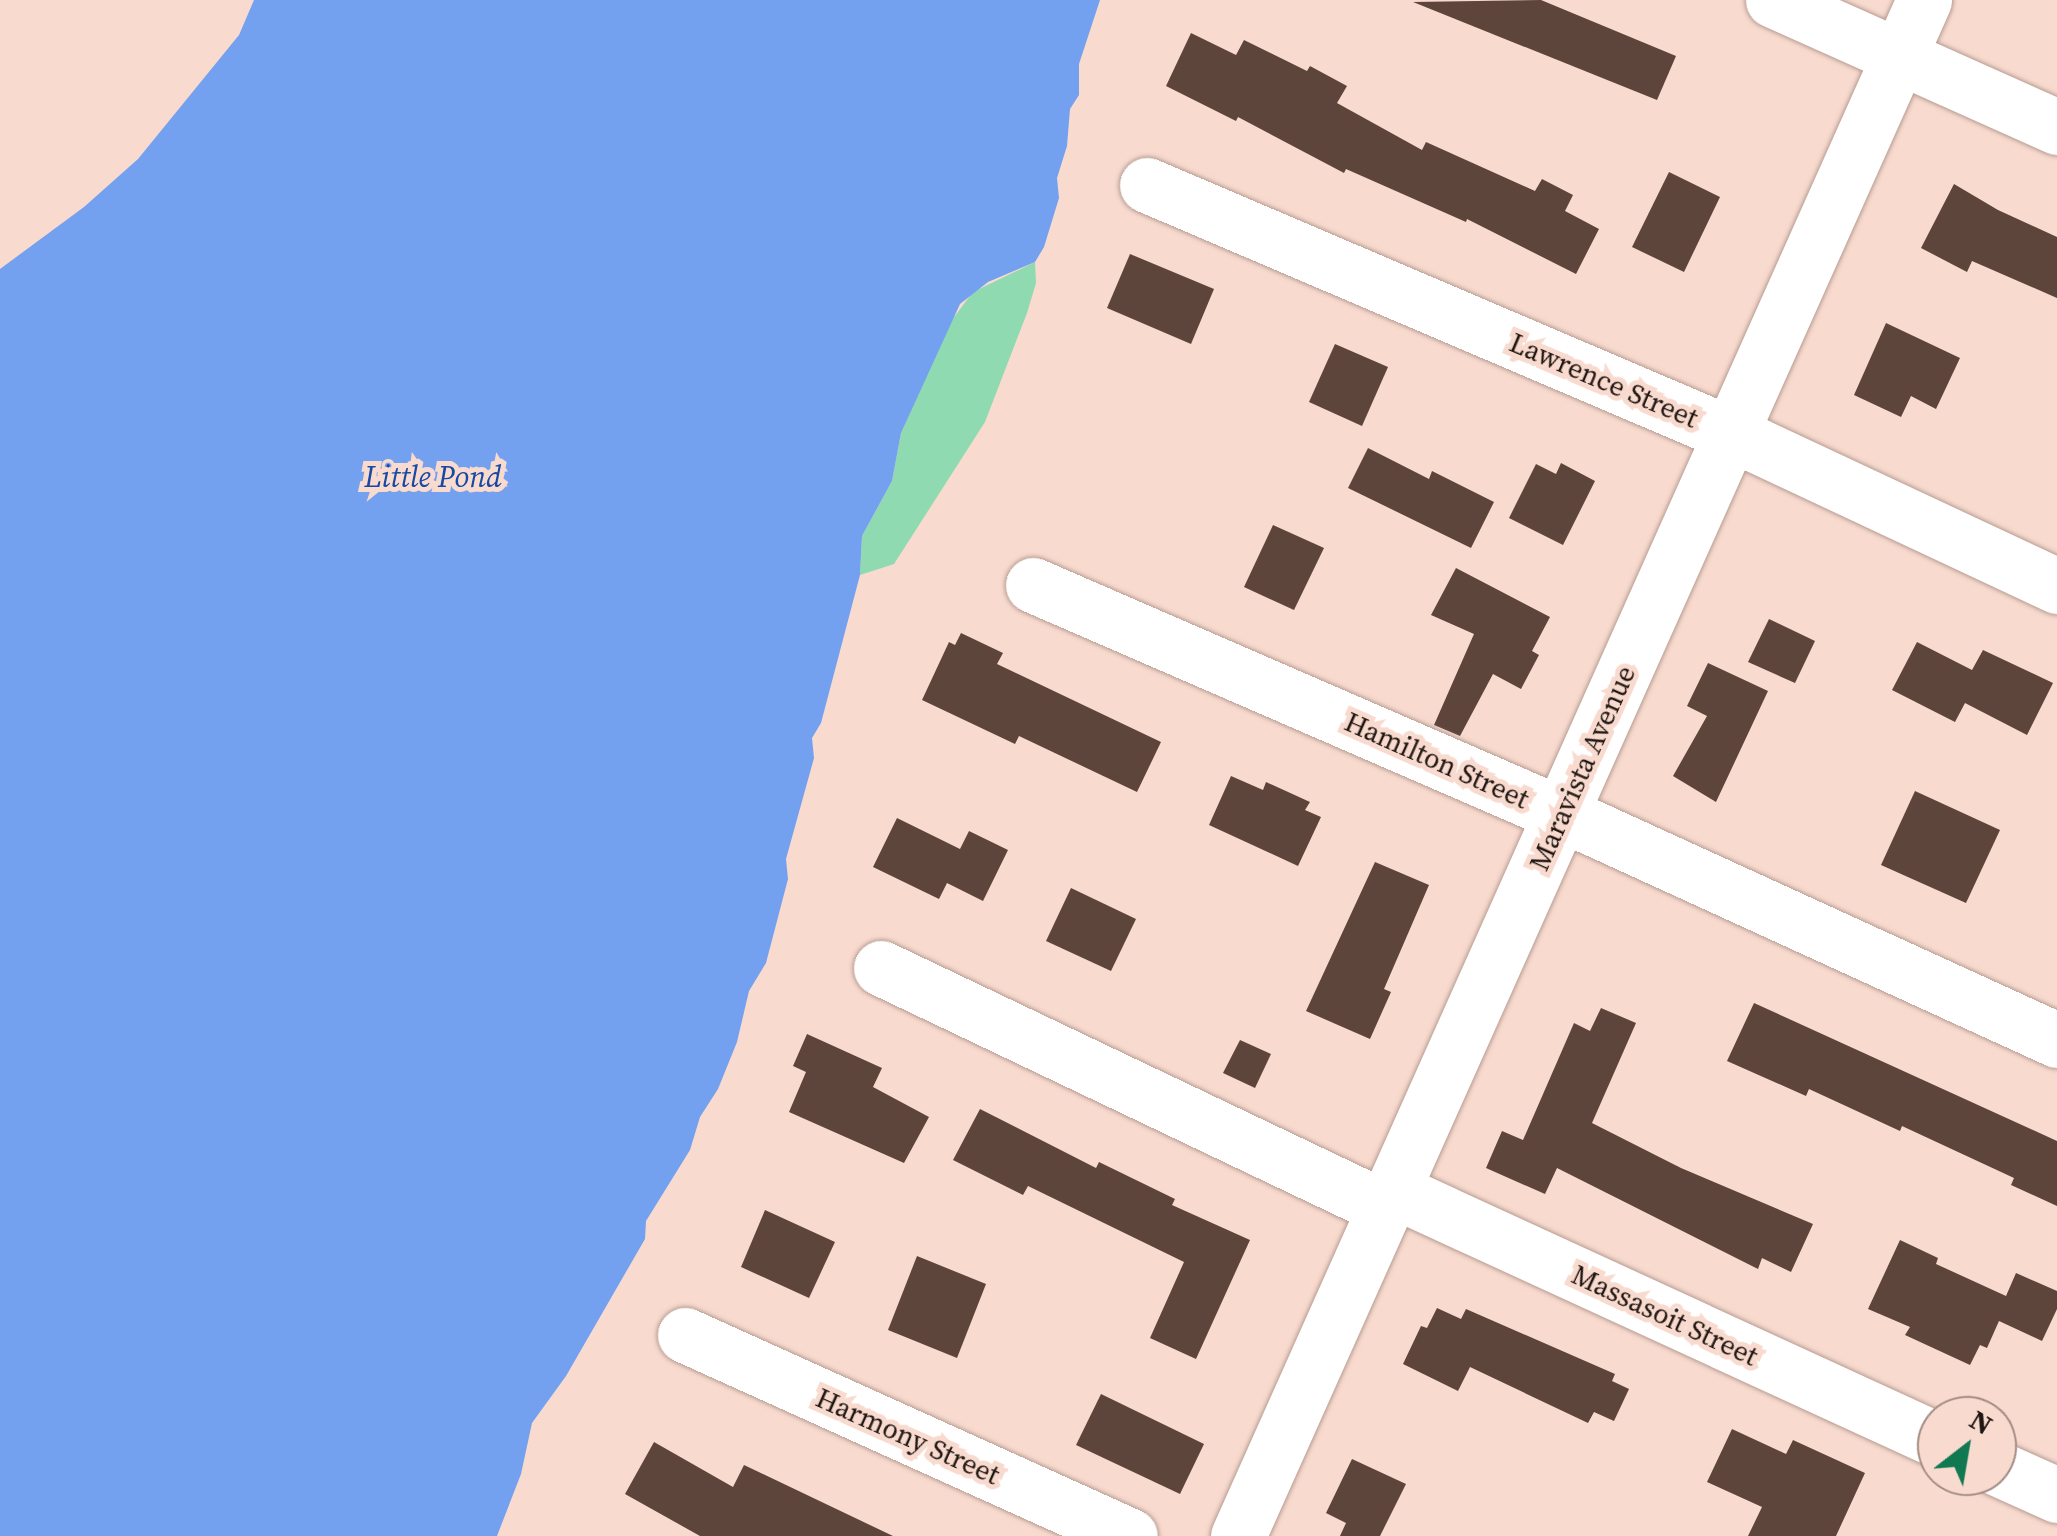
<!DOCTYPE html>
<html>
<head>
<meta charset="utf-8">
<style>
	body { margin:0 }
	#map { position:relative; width:2057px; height:1536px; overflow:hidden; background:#f8dacf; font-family:"Source Serif 4",serif }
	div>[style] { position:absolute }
	.green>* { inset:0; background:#8fdab0 }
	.water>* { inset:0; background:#73a1ef }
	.building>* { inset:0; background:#5d453c }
	.roads { filter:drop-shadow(0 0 2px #b79c91) drop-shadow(0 0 2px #b79c91) }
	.minor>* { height:55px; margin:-27.5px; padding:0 27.5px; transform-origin:27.5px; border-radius:27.5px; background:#fff }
	.major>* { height:55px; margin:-27.5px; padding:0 27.5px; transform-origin:27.5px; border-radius:27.5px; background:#fff }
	span { translate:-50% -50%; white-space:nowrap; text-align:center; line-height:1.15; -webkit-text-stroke:10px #f8dacf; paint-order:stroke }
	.street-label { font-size:28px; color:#201612 }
	.water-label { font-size:30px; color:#1549a3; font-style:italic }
	.north { position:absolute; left:1917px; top:1396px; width:100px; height:100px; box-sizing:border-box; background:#f8dacf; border:2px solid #a28c83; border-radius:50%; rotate:31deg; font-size:28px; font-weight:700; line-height:40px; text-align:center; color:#201612 }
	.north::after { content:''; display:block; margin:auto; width:35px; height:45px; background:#117952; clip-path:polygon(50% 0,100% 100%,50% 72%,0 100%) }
</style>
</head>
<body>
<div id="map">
	<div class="green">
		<div style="clip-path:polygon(1035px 262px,1036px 283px,1027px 313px,985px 422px,894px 564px,860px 575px,862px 536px,892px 481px,901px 433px,948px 325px,973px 292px)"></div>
	</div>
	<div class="water">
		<div style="clip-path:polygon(254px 0,1100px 0,1079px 64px,1079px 95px,1070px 109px,1067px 146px,1057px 178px,1059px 198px,1044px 247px,1035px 262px,988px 282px,960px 304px,901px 433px,892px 481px,862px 536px,860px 575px,821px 723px,812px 738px,814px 758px,786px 859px,788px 879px,766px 963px,749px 991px,737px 1042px,718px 1089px,700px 1117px,690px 1150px,646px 1221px,645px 1239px,566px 1376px,532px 1423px,521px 1474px,497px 1536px,0 1536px,0 269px,84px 207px,138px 159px,239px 35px)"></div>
	</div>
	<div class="building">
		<div style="clip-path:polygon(1541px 0,1676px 56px,1657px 100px,1413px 2px)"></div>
		<div style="clip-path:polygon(1191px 33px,1236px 55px,1244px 40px,1307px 71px,1310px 66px,1347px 86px,1337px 103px,1422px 150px,1426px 142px,1535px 191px,1542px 179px,1573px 195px,1565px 211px,1599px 229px,1576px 274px,1467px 219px,1466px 222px,1346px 169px,1344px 173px,1238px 117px,1236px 121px,1166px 86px)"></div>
		<div style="clip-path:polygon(1669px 172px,1720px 197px,1684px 272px,1632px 247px)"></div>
		<div style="clip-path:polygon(1954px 184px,1998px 210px,2057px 237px,2057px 298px,1972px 261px,1967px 272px,1921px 248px)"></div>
		<div style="clip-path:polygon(1130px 254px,1214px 289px,1191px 344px,1107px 308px)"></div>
		<div style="clip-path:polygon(1886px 323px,1960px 358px,1936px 409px,1911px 396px,1901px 417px,1854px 395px)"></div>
		<div style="clip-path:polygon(1335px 344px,1388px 367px,1362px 426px,1309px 402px)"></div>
		<div style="clip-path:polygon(1368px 448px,1429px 479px,1432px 471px,1494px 502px,1471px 548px,1348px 488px)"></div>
		<div style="clip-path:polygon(1561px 463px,1595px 481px,1563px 545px,1509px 518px,1536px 464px,1556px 474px)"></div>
		<div style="clip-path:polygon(1273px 525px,1324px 548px,1294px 610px,1244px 587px)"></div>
		<div style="clip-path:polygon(1456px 568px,1550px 617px,1532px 651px,1539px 655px,1521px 689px,1493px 674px,1460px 736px,1434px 725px,1474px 634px,1431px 615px)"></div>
		<div style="clip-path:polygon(1769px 619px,1815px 641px,1795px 683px,1748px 662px)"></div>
		<div style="clip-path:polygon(961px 633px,1003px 653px,997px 664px,1161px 742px,1137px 792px,1019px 736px,1015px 744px,922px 700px,949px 642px,955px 645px)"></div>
		<div style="clip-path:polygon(1917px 642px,1972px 670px,1983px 650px,2053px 683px,2027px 735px,1965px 703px,1955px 722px,1892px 690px)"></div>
		<div style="clip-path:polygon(1708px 663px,1768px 691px,1716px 802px,1673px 776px,1707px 716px,1687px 706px)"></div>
		<div style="clip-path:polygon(1231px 776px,1263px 790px,1266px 782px,1310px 802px,1305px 810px,1321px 817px,1298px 866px,1209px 825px)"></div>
		<div style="clip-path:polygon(1915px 791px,2000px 830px,1966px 903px,1881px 865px)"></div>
		<div style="clip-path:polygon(897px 818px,960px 849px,969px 831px,1008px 850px,983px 901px,947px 883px,939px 899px,873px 867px)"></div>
		<div style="clip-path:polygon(1375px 862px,1429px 885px,1384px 989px,1391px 992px,1370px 1039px,1306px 1011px)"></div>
		<div style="clip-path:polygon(1071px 888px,1136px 919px,1111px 971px,1046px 941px)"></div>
		<div style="clip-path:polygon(1754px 1003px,2057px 1141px,2057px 1206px,2011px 1185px,2014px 1178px,1902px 1126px,1900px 1131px,1809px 1089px,1806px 1096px,1727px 1061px)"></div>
		<div style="clip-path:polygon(1601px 1008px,1636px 1023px,1592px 1123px,1681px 1168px,1813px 1224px,1791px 1272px,1762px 1258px,1758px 1269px,1557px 1168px,1545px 1194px,1486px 1168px,1502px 1131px,1523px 1140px,1574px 1023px,1590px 1031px)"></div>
		<div style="clip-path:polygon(807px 1034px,882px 1068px,873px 1087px,929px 1117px,904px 1163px,789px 1112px,806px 1072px,793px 1066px)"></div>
		<div style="clip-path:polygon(1240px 1040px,1271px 1054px,1255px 1088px,1223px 1073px)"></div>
		<div style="clip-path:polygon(980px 1109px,1096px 1168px,1099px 1162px,1175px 1199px,1172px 1205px,1250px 1240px,1196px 1359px,1150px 1338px,1184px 1262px,1028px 1186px,1023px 1195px,953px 1160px)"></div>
		<div style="clip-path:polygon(765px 1210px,835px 1242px,809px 1298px,741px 1267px)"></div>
		<div style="clip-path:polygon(1900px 1240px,1938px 1258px,1936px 1264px,2006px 1296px,2016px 1273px,2057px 1291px,2057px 1309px,2042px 1341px,1999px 1321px,1987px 1348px,1980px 1345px,1970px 1365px,1905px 1335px,1910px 1327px,1868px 1309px)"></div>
		<div style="clip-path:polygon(917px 1256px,986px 1284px,957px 1358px,888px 1330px)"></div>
		<div style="clip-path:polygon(1437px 1308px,1461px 1319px,1466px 1309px,1615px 1374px,1612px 1381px,1629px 1389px,1614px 1421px,1594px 1412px,1588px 1423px,1470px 1367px,1458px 1391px,1403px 1364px,1421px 1326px,1427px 1328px)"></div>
		<div style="clip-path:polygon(1101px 1394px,1204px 1444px,1180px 1494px,1076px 1445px)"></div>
		<div style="clip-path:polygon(1732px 1429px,1786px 1454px,1793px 1440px,1865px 1473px,1836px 1536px,1748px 1536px,1762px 1507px,1707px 1482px)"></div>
		<div style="clip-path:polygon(654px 1442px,733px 1487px,744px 1465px,893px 1536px,700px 1536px,625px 1494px)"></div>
		<div style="clip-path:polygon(1352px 1459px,1406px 1484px,1380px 1536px,1340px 1536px,1346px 1523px,1326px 1513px)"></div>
	</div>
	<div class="roads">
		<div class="minor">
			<div style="left:1773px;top:0;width:311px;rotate:24.1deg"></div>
			<div style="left:1147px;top:185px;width:660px;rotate:23.11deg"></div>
			<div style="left:1754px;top:444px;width:335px;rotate:25.1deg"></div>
			<div style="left:1033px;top:585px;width:610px;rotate:23.46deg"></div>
			<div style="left:1593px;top:828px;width:510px;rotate:24.56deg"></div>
			<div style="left:881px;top:968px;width:558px;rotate:25.46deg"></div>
			<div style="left:1393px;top:1190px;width:599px;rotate:24.68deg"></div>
			<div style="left:685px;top:1335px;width:488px;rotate:24.3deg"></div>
			<div style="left:1997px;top:1468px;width:66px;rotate:24.2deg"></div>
		</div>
		<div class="major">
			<div style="left:1238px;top:1536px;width:1682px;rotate:-65.93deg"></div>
		</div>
	</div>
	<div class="street-label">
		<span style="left:1604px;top:380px;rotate:23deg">Lawrence Street</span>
		<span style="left:1437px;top:760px;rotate:24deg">Hamilton Street</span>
		<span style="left:1582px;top:768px;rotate:-66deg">Maravista Avenue</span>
		<span style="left:1665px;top:1315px;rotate:25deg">Massasoit Street</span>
		<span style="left:908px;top:1436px;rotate:24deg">Harmony Street</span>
	</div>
	<div class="water-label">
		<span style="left:433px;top:477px">Little Pond</span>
	</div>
	<div class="north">N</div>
</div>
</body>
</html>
